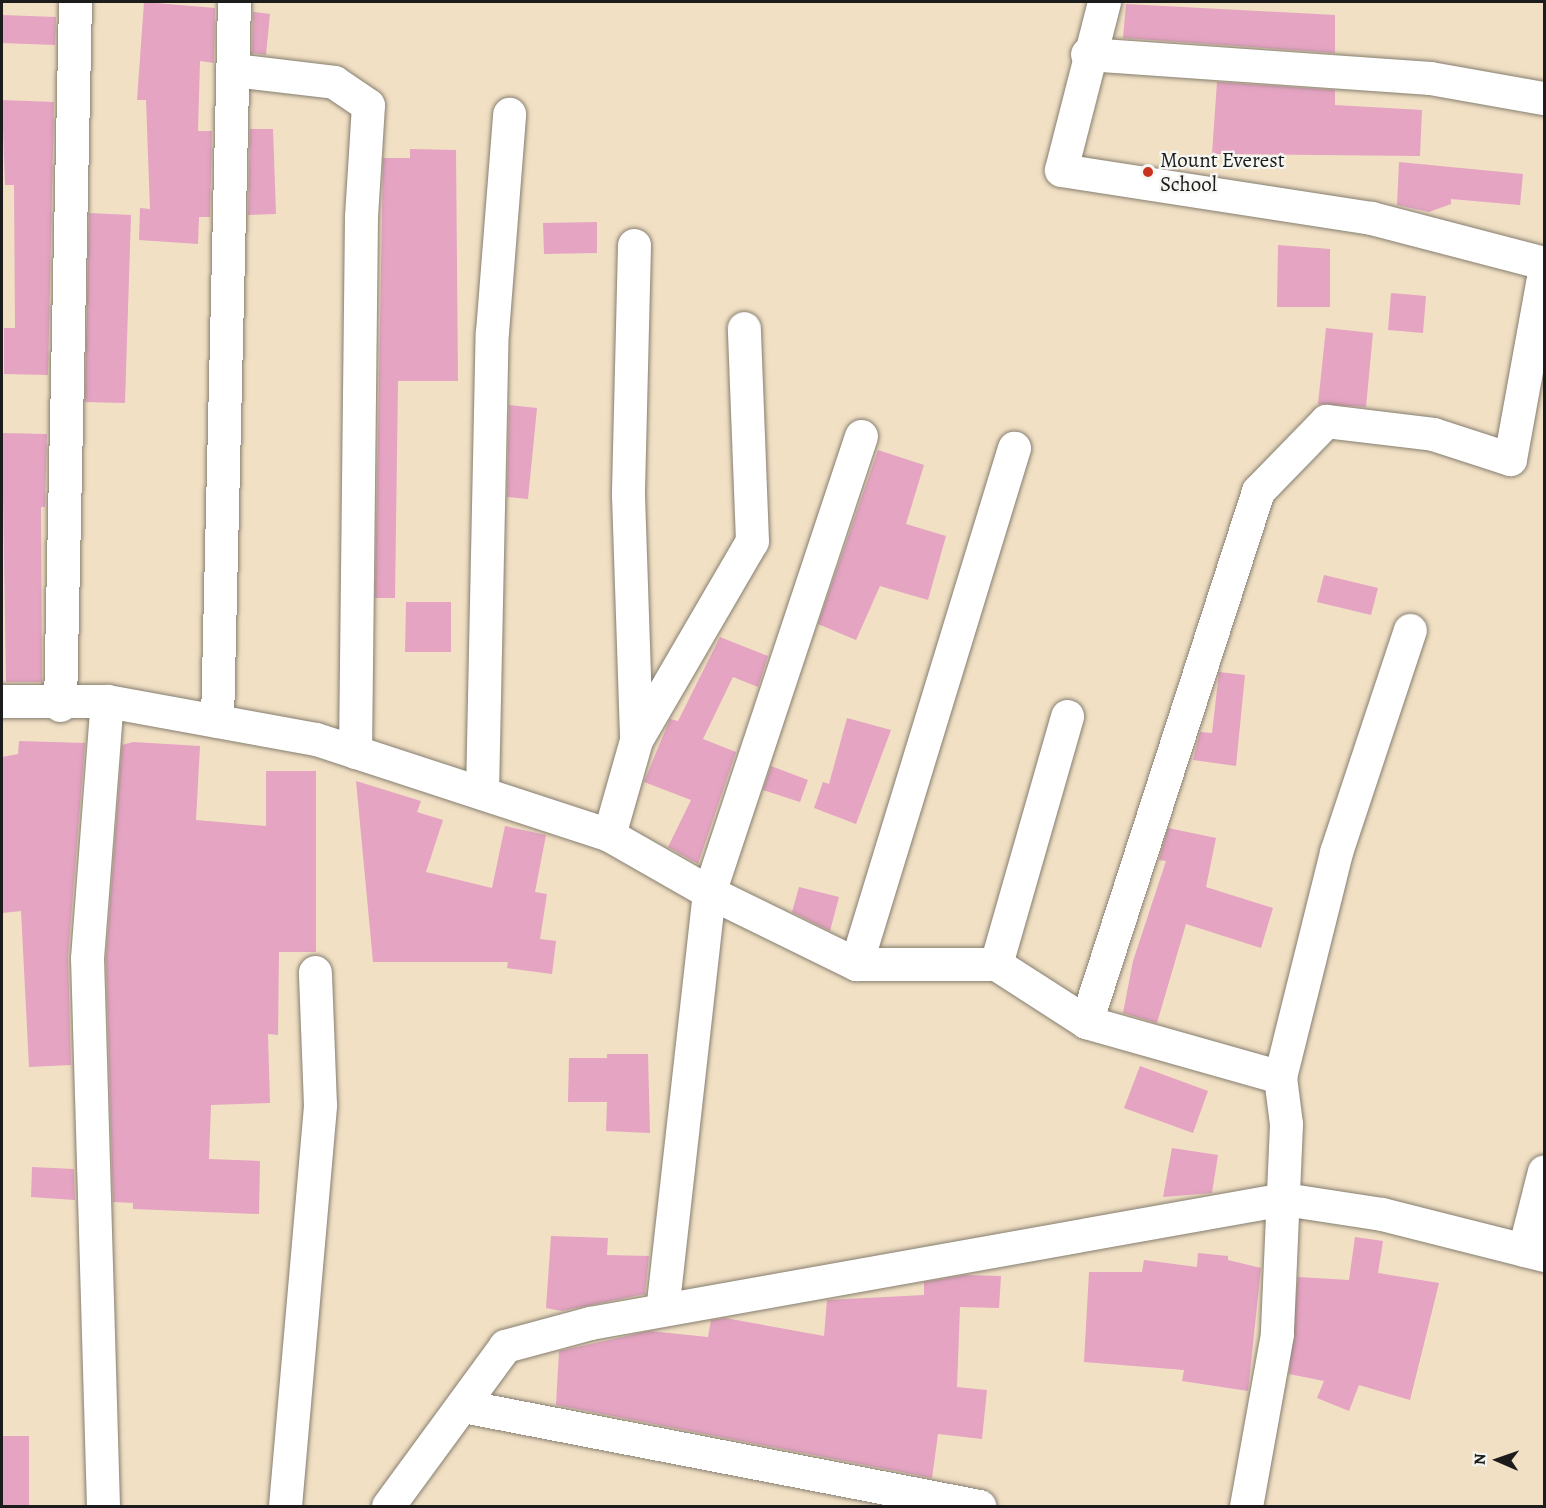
<!DOCTYPE html>
<html>
<head>
<meta charset="utf-8">
<style>
	body { margin:0 }
	#map { position:relative; width:1546px; height:1508px; overflow:hidden; background:#f1e0c4; font-family:Alegreya,serif }
	div>[style] { position:absolute }
	.building>* { inset:0; background:#e4a4c2 }
	.roads { filter:drop-shadow(0 0 2px #867e70) drop-shadow(0 0 2px #867e70) }
	.minor>* { height:33px; margin:-16.5px; padding:0 16.5px; transform-origin:16.5px; border-radius:16.5px; background:#fff }
	.dots>* { width:16px; height:16px; translate:-50% -50%; box-sizing:border-box; border:3px solid #f6f6f2; border-radius:50% }
	span { translate:-50% -50%; white-space:nowrap; text-align:center; line-height:1.15; -webkit-text-stroke:4.5px #f6f6f2; paint-order:stroke }
	.poi-label { font-size:21px; color:#1c1c1c }
	.left { translate:0 -50%; text-align:left }
	.frame { position:absolute; inset:0; border:3px solid #1c1c1c; pointer-events:none }
	.north { position:absolute; left:1468px; top:1430px; width:60px; height:60px; -webkit-text-stroke:4px #f6f6f2; paint-order:stroke; rotate:272deg; font-size:16px; font-weight:700; line-height:24px; text-align:center; color:#1c1c1c }
	.north::after { content:''; display:block; margin:auto; width:21px; height:27px; background:#1c1c1c; clip-path:polygon(50% 0,100% 100%,50% 72%,0 100%) }
</style>
</head>
<body>
<div id="map">
	<div class="building">
		<div style="clip-path:polygon(144px 2px,215px 8px,214px 63px,200px 61px,198px 131px,212px 131px,210px 217px,199px 217px,198px 244px,139px 240px,140px 208px,150px 209px,146px 100px,137px 100px)"></div>
		<div style="clip-path:polygon(1126px 4px,1335px 15px,1335px 53px,1123px 38px)"></div>
		<div style="clip-path:polygon(253px 12px,270px 14px,266px 55px,252px 53px)"></div>
		<div style="clip-path:polygon(2px 15px,56px 17px,55px 45px,2px 43px)"></div>
		<div style="clip-path:polygon(1217px 82px,1335px 90px,1335px 105px,1422px 110px,1420px 156px,1212px 154px)"></div>
		<div style="clip-path:polygon(2px 100px,54px 102px,48px 375px,4px 374px,4px 328px,15px 328px,14px 185px,5px 185px)"></div>
		<div style="clip-path:polygon(250px 129px,273px 129px,276px 214px,248px 215px)"></div>
		<div style="clip-path:polygon(410px 149px,456px 150px,458px 381px,398px 381px,395px 598px,375px 598px,383px 158px,410px 158px)"></div>
		<div style="clip-path:polygon(1399px 162px,1523px 174px,1520px 205px,1451px 199px,1451px 204px,1429px 212px,1397px 205px)"></div>
		<div style="clip-path:polygon(89px 213px,131px 215px,125px 403px,85px 402px)"></div>
		<div style="clip-path:polygon(597px 222px,597px 253px,544px 254px,543px 223px)"></div>
		<div style="clip-path:polygon(1278px 245px,1330px 249px,1330px 307px,1277px 307px)"></div>
		<div style="clip-path:polygon(1391px 293px,1426px 296px,1423px 333px,1388px 330px)"></div>
		<div style="clip-path:polygon(1326px 328px,1373px 333px,1366px 407px,1318px 404px)"></div>
		<div style="clip-path:polygon(509px 405px,537px 408px,528px 499px,507px 497px)"></div>
		<div style="clip-path:polygon(2px 433px,47px 434px,45px 507px,41px 507px,42px 682px,6px 682px)"></div>
		<div style="clip-path:polygon(878px 450px,924px 465px,906px 524px,946px 536px,928px 600px,880px 586px,856px 640px,818px 624px)"></div>
		<div style="clip-path:polygon(1324px 575px,1378px 588px,1371px 615px,1317px 602px)"></div>
		<div style="clip-path:polygon(406px 602px,451px 602px,451px 652px,405px 652px)"></div>
		<div style="clip-path:polygon(720px 637px,768px 656px,758px 687px,733px 677px,703px 739px,736px 752px,698px 864px,668px 847px,691px 800px,644px 782px,670px 719px,678px 721px)"></div>
		<div style="clip-path:polygon(1219px 672px,1245px 675px,1236px 766px,1193px 760px,1200px 732px,1212px 733px)"></div>
		<div style="clip-path:polygon(847px 718px,891px 730px,856px 824px,814px 808px,823px 782px,829px 784px)"></div>
		<div style="clip-path:polygon(19px 741px,85px 743px,68px 957px,71px 1065px,29px 1067px,21px 911px,2px 913px,2px 757px,18px 754px)"></div>
		<div style="clip-path:polygon(133px 742px,200px 746px,196px 820px,266px 826px,266px 771px,316px 771px,316px 952px,279px 952px,278px 1035px,268px 1034px,270px 1103px,211px 1105px,209px 1159px,260px 1161px,259px 1214px,133px 1209px,133px 1203px,113px 1202px,106px 958px,122px 745px)"></div>
		<div style="clip-path:polygon(771px 766px,808px 780px,800px 802px,763px 790px)"></div>
		<div style="clip-path:polygon(356px 781px,421px 801px,417px 812px,443px 820px,426px 872px,492px 888px,505px 826px,546px 835px,535px 892px,547px 894px,540px 939px,556px 941px,552px 974px,507px 968px,508px 962px,373px 962px)"></div>
		<div style="clip-path:polygon(1168px 828px,1216px 838px,1206px 887px,1273px 908px,1261px 948px,1186px 924px,1157px 1023px,1123px 1013px,1133px 961px,1166px 861px,1159px 860px)"></div>
		<div style="clip-path:polygon(799px 887px,839px 897px,830px 931px,792px 912px)"></div>
		<div style="clip-path:polygon(607px 1054px,648px 1054px,650px 1133px,606px 1131px,607px 1102px,568px 1102px,569px 1058px,607px 1058px)"></div>
		<div style="clip-path:polygon(1140px 1066px,1208px 1091px,1193px 1133px,1124px 1108px)"></div>
		<div style="clip-path:polygon(1172px 1148px,1218px 1155px,1212px 1193px,1163px 1197px)"></div>
		<div style="clip-path:polygon(32px 1167px,74px 1169px,75px 1200px,31px 1197px)"></div>
		<div style="clip-path:polygon(551px 1236px,608px 1238px,607px 1255px,649px 1256px,645px 1294px,562px 1311px,546px 1308px)"></div>
		<div style="clip-path:polygon(1355px 1237px,1383px 1241px,1378px 1273px,1439px 1283px,1410px 1400px,1359px 1385px,1349px 1411px,1317px 1398px,1324px 1381px,1289px 1374px,1298px 1277px,1349px 1280px)"></div>
		<div style="clip-path:polygon(1198px 1253px,1228px 1256px,1228px 1260px,1261px 1268px,1248px 1391px,1182px 1381px,1184px 1370px,1084px 1362px,1089px 1272px,1142px 1272px,1144px 1260px,1197px 1267px)"></div>
		<div style="clip-path:polygon(965px 1275px,1001px 1276px,999px 1308px,960px 1307px,957px 1387px,987px 1390px,982px 1439px,938px 1434px,932px 1478px,556px 1405px,559px 1351px,650px 1331px,708px 1337px,711px 1320px,725px 1318px,824px 1336px,827px 1300px,924px 1295px,924px 1282px)"></div>
		<div style="clip-path:polygon(2px 1436px,29px 1436px,29px 1506px,2px 1506px)"></div>
	</div>
	<div class="roads">
		<div class="minor">
			<div style="left:1104px;top:2px;width:173px;rotate:104.4deg"></div>
			<div style="left:1061px;top:170px;width:314px;rotate:8.8deg"></div>
			<div style="left:1371px;top:218px;width:179px;rotate:14.6deg"></div>
			<div style="left:1087px;top:54px;width:344px;rotate:4deg"></div>
			<div style="left:1430px;top:78px;width:116px;rotate:10deg"></div>
			<div style="left:234px;top:70px;width:101px;rotate:6.8deg"></div>
			<div style="left:334px;top:82px;width:41px;rotate:34.1deg"></div>
			<div style="left:368px;top:105px;width:111px;rotate:93.6deg"></div>
			<div style="left:361px;top:216px;width:536px;rotate:90.64deg"></div>
			<div style="left:634px;top:245px;width:250px;rotate:91.4deg"></div>
			<div style="left:628px;top:495px;width:245px;rotate:88.1deg"></div>
			<div style="left:861px;top:436px;width:481px;rotate:108.4deg"></div>
			<div style="left:709px;top:892px;width:164px;rotate:26.1deg"></div>
			<div style="left:856px;top:964px;width:140px"></div>
			<div style="left:996px;top:964px;width:107px;rotate:32.8deg"></div>
			<div style="left:1086px;top:1022px;width:202px;rotate:15.8deg"></div>
			<div style="left:1280px;top:1077px;width:47px;rotate:82.7deg"></div>
			<div style="left:1286px;top:1124px;width:210px;rotate:92.5deg"></div>
			<div style="left:1277px;top:1334px;width:175px;rotate:100.2deg"></div>
			<div style="left:2px;top:701px;width:105px"></div>
			<div style="left:107px;top:701px;width:212px;rotate:10.3deg"></div>
			<div style="left:316px;top:739px;width:308px;rotate:18.1deg"></div>
			<div style="left:609px;top:835px;width:115px;rotate:29.7deg"></div>
			<div style="left:709px;top:892px;width:419px;rotate:96.4deg"></div>
			<div style="left:60px;top:705px;width:703px;rotate:-88.78deg"></div>
			<div style="left:217px;top:721px;width:719px;rotate:-88.65deg"></div>
			<div style="left:482px;top:793px;width:461px;rotate:-88.8deg"></div>
			<div style="left:492px;top:332px;width:219px;rotate:-85.5deg"></div>
			<div style="left:609px;top:835px;width:99px;rotate:-74.1deg"></div>
			<div style="left:636px;top:740px;width:230px;rotate:-59.8deg"></div>
			<div style="left:752px;top:541px;width:213px;rotate:-92.2deg"></div>
			<div style="left:856px;top:964px;width:540px;rotate:-72.98deg"></div>
			<div style="left:996px;top:964px;width:258px;rotate:-74deg"></div>
			<div style="left:1086px;top:1022px;width:558px;rotate:-72.05deg"></div>
			<div style="left:1258px;top:491px;width:98px;rotate:-45.8deg"></div>
			<div style="left:1326px;top:421px;width:108px;rotate:6.9deg"></div>
			<div style="left:1433px;top:434px;width:81px;rotate:18deg"></div>
			<div style="left:1510px;top:459px;width:190px;rotate:-79.7deg"></div>
			<div style="left:1280px;top:1077px;width:232px;rotate:-76deg"></div>
			<div style="left:1336px;top:852px;width:234px;rotate:-71.6deg"></div>
			<div style="left:1524px;top:1250px;width:81px;rotate:-75.8deg"></div>
			<div style="left:463px;top:1406px;width:526px;rotate:10.97deg"></div>
			<div style="left:103px;top:1506px;width:548px;rotate:-91.67deg"></div>
			<div style="left:87px;top:958px;width:258px;rotate:-85.6deg"></div>
			<div style="left:285px;top:1506px;width:403px;rotate:-85deg"></div>
			<div style="left:320px;top:1105px;width:133px;rotate:-92.2deg"></div>
			<div style="left:388px;top:1506px;width:198px;rotate:-53.8deg"></div>
			<div style="left:505px;top:1346px;width:88px;rotate:-15.1deg"></div>
			<div style="left:590px;top:1323px;width:705px;rotate:-10.13deg"></div>
			<div style="left:1284px;top:1199px;width:99px;rotate:8.7deg"></div>
			<div style="left:1382px;top:1214px;width:167px;rotate:14.2deg"></div>
		</div>
	</div>
	<div class="dots">
		<div style="left:1148px;top:172px;background:#c8321e"></div>
	</div>
	<div class="poi-label">
		<span class="left" style="left:1160px;top:172px">Mount Everest<br>School</span>
	</div>
	<div class="frame"></div>
	<div class="north">N</div>
</div>
</body>
</html>
